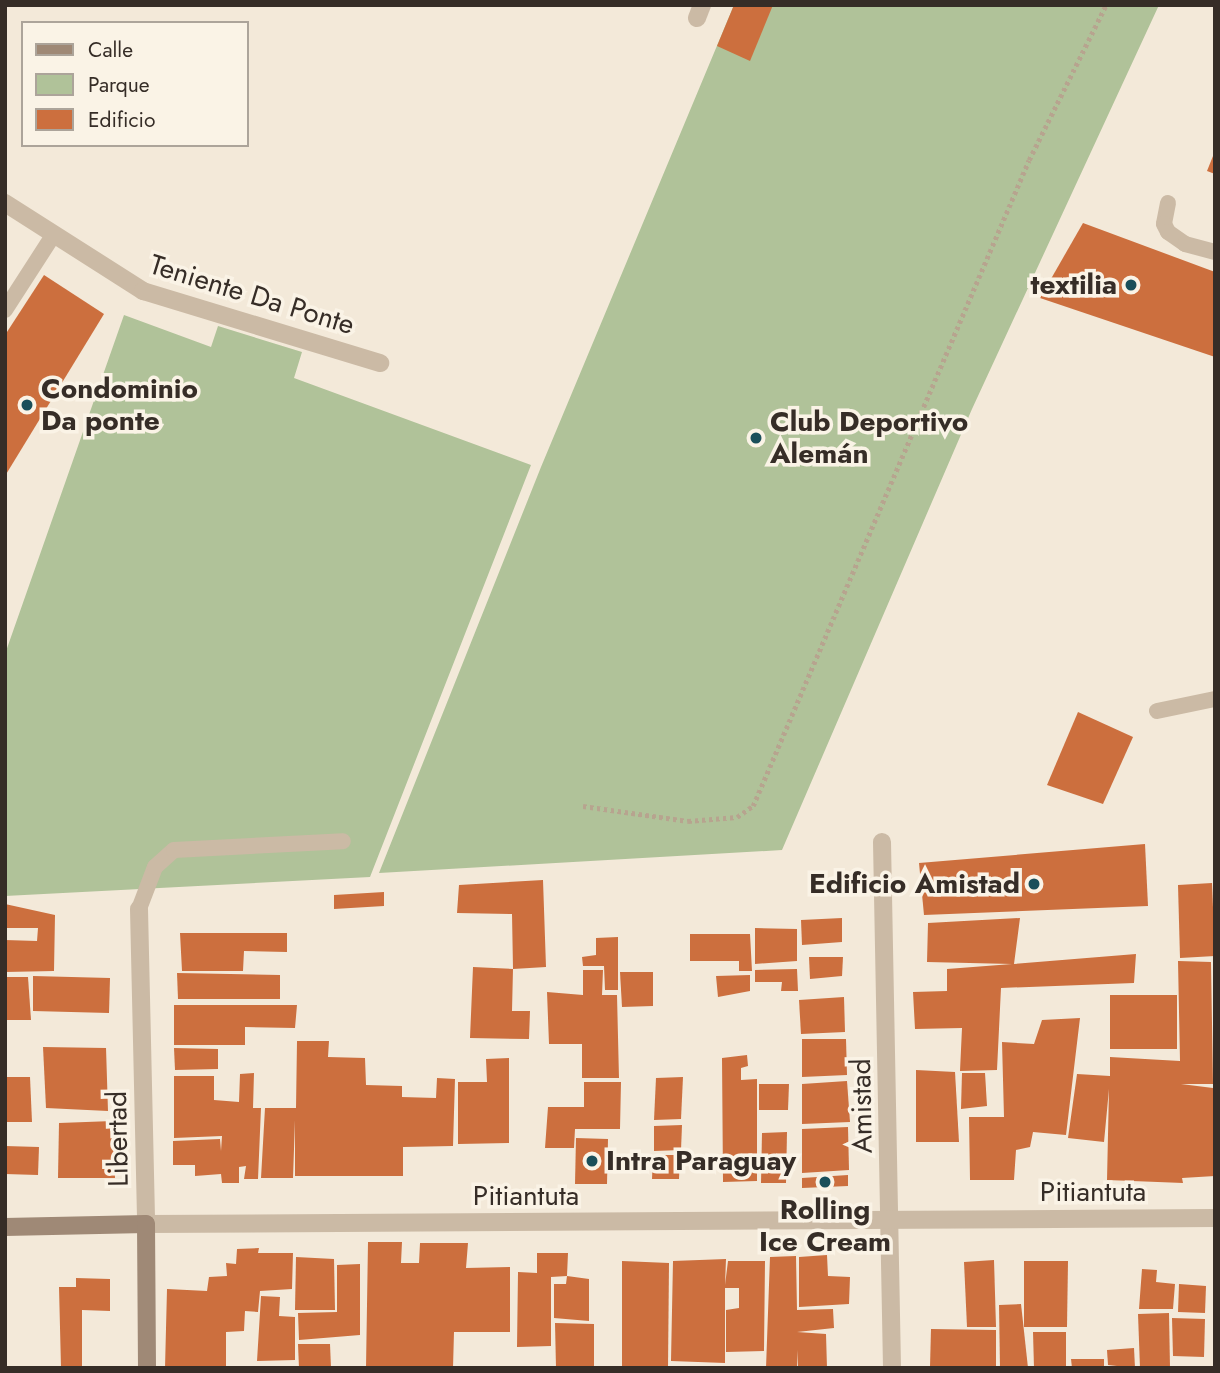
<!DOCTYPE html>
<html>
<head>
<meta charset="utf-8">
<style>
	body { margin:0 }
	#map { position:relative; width:1220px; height:1373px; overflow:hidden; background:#f3e9d9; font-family:Jost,sans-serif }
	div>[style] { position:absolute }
	.green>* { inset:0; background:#b0c299 }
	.building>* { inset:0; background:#cc6f3e }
	.path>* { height:4.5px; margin-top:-2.25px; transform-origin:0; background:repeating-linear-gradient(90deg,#b7a48f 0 3.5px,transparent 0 7px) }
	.lane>* { height:16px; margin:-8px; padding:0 8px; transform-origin:8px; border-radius:8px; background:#cbbaa5 }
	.street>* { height:18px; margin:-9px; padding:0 9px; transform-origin:9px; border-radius:9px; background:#cbbaa5 }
	.secondary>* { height:18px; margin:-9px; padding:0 9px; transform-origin:9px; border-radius:9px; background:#9f8976 }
	.dots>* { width:19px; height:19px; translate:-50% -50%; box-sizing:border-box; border:4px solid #faf3e6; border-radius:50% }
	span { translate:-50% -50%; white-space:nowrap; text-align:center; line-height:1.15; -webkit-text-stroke:7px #faf3e6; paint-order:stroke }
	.poi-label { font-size:28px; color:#362d27; font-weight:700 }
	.right { translate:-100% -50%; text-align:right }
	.left { translate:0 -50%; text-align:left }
	.street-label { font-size:28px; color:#362d27 }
	.frame { position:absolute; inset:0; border:7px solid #362d27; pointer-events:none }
	.legend { position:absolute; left:21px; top:21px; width:228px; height:126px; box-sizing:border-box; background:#faf3e6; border:2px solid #aca49a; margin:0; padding:9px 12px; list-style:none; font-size:21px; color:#362d27 }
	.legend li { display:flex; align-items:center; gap:14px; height:35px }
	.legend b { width:35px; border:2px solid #aca49a }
</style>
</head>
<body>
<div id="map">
	<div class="green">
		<div style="clip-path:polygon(734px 5px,1159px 5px,972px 409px,782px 850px,379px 873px,541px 467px)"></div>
		<div style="clip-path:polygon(124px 315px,211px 347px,218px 326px,302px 352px,294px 378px,531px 465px,370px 877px,5px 896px,5px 654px)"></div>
	</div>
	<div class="building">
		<div style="clip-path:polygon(734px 5px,773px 5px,750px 61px,717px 46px)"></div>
		<div style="clip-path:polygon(1215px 151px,1215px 174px,1207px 171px)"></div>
		<div style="clip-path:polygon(1083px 223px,1215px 272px,1215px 357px,1040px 298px)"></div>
		<div style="clip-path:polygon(44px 275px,104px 314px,5px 476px,5px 335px)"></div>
		<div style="clip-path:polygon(1078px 712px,1133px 737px,1103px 804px,1047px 785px)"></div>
		<div style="clip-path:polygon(1145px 844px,1148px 906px,924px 915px,919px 863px)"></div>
		<div style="clip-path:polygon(543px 880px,546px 967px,513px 969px,512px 914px,457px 913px,459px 885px)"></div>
		<div style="clip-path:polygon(1212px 883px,1215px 956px,1180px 958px,1178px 885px)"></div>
		<div style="clip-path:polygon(384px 892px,384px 906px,334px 909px,334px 895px)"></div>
		<div style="clip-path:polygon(5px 904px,55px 915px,54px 971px,5px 972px,5px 940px,37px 941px,38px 928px,5px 928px)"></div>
		<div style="clip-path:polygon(842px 918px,842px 942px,802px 945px,801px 920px)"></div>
		<div style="clip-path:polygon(1020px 918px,1014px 964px,1136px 954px,1134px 983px,1001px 988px,997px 1070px,960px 1071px,962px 1028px,915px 1029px,913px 992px,947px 991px,947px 969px,1012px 964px,927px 962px,928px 923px)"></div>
		<div style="clip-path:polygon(755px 928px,797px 929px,797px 961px,755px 964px)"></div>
		<div style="clip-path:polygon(180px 933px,287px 933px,287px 952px,244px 951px,243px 971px,182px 971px)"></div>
		<div style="clip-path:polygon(690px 934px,750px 934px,752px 971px,739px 971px,739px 961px,690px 961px)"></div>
		<div style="clip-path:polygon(618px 937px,618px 990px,605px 990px,604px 966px,583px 966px,582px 957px,596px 955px,596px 938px)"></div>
		<div style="clip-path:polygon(809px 957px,843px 957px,842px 976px,810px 979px)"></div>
		<div style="clip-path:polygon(1178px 961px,1211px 962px,1213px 1084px,1181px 1084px,1213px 1088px,1215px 1176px,1182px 1178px,1183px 1183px,1107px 1180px,1109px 1089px,1104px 1142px,1068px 1138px,1077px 1074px,1110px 1076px,1110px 1057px,1180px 1061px)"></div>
		<div style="clip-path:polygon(473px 967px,513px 969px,512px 1011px,530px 1011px,529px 1039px,470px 1038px)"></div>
		<div style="clip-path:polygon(797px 969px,798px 991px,781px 991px,782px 982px,755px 982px,755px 970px)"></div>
		<div style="clip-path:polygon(583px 970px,603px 970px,602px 995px,617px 995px,619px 1078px,582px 1078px,582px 1044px,549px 1044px,547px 992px,583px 995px)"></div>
		<div style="clip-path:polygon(620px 972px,653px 972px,653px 1006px,622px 1007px)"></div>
		<div style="clip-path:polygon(177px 973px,280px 975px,280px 999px,178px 999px)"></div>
		<div style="clip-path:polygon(750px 975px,750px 991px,718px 997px,716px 976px)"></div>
		<div style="clip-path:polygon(33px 976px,110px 978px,109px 1013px,33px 1011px)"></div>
		<div style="clip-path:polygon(5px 977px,28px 977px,31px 1020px,5px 1020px)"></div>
		<div style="clip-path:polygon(1110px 995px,1177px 995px,1177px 1049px,1110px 1049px)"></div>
		<div style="clip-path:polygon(844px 997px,845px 1032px,801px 1034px,799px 1000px)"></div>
		<div style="clip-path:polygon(174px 1005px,297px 1005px,295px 1028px,245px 1027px,245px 1045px,174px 1045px)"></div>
		<div style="clip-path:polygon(1080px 1018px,1066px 1135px,1033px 1132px,1030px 1147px,1016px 1150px,1014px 1180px,970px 1180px,969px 1117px,1004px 1117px,1002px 1042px,1034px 1044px,1042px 1020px)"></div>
		<div style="clip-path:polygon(802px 1039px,846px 1039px,847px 1075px,802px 1077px)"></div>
		<div style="clip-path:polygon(297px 1041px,329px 1041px,328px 1057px,365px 1058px,366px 1085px,402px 1086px,402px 1097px,436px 1098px,437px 1078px,455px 1079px,453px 1146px,403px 1147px,403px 1176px,295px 1176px,295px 1120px,293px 1178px,261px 1178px,265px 1108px,296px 1108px)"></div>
		<div style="clip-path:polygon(43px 1047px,106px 1048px,108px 1111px,46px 1108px)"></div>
		<div style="clip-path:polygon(174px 1048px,218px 1049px,218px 1069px,175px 1070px)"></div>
		<div style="clip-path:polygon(747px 1055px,748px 1066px,741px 1068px,741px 1080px,757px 1079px,757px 1181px,723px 1182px,722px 1058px)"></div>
		<div style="clip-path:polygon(509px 1058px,509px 1143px,458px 1144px,458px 1082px,487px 1082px,486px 1059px)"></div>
		<div style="clip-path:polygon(916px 1070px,955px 1072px,959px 1142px,916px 1142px)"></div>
		<div style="clip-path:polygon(254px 1073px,253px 1108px,261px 1108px,258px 1179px,244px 1179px,246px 1166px,239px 1167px,239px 1183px,222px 1183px,221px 1174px,195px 1176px,195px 1165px,173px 1165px,173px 1141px,220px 1139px,221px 1151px,222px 1136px,174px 1138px,174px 1076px,214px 1076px,214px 1100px,239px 1102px,240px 1074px)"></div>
		<div style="clip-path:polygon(962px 1073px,985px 1073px,987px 1106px,961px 1109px)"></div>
		<div style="clip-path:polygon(5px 1077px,30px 1077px,32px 1122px,5px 1122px)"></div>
		<div style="clip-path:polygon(683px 1077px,681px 1119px,654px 1120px,656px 1078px)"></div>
		<div style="clip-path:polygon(847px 1081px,850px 1122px,802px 1124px,802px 1084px)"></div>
		<div style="clip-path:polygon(584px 1082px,621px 1082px,620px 1129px,575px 1129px,574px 1148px,545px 1148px,548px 1107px,584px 1107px)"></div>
		<div style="clip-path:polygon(759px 1084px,789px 1084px,788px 1110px,759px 1110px)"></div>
		<div style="clip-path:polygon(113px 1121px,115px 1178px,58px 1178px,59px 1123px)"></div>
		<div style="clip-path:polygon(682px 1125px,681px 1150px,654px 1151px,654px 1126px)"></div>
		<div style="clip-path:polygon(848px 1127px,849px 1170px,802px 1173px,802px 1129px)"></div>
		<div style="clip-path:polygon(787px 1132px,786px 1183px,761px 1183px,762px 1133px)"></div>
		<div style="clip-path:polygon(576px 1138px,608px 1139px,607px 1184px,575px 1184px)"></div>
		<div style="clip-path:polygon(5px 1146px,39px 1147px,38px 1175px,5px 1174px)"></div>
		<div style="clip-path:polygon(653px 1155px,680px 1155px,679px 1179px,652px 1179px)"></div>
		<div style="clip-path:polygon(848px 1175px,848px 1186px,802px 1188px,802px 1178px)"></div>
		<div style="clip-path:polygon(368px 1242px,402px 1242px,401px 1263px,419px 1263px,420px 1243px,468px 1243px,466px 1268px,510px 1267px,510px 1332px,454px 1332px,453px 1368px,366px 1368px)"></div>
		<div style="clip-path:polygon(259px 1248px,258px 1253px,293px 1253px,292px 1289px,260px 1291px,258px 1312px,245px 1311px,244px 1331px,226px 1332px,226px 1368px,165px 1368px,167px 1289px,207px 1291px,209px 1277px,227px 1276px,226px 1263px,236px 1264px,237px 1249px)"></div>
		<div style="clip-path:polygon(537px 1253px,568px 1253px,567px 1276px,551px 1277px,551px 1346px,517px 1347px,518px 1272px,537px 1273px)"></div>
		<div style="clip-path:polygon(827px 1255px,828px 1276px,850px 1277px,849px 1304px,799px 1307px,799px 1257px)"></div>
		<div style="clip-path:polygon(796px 1256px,797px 1310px,833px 1309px,834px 1328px,797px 1332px,826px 1334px,827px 1368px,798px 1368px,798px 1350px,797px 1368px,766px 1368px,770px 1257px)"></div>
		<div style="clip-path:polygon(296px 1257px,334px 1259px,335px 1310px,295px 1310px)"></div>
		<div style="clip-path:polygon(726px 1259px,725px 1285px,728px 1261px,765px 1261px,764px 1351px,726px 1352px,726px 1310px,739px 1308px,739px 1288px,725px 1288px,725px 1363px,671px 1361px,673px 1261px)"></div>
		<div style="clip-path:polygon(994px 1260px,996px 1327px,967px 1327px,964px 1262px)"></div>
		<div style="clip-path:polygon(622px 1261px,669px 1263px,668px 1368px,622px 1368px)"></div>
		<div style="clip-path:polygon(1024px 1261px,1068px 1261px,1067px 1327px,1024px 1327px)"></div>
		<div style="clip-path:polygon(360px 1264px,360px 1335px,299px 1340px,298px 1313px,337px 1312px,337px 1265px)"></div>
		<div style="clip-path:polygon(1142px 1269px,1157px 1270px,1156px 1282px,1175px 1284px,1173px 1309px,1139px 1309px)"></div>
		<div style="clip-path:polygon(567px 1276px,589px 1279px,589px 1321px,554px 1318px,554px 1284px,566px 1284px)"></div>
		<div style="clip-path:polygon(76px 1278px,110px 1279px,110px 1311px,82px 1310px,82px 1368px,61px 1368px,59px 1287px,76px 1287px)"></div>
		<div style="clip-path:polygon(1179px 1284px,1206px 1286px,1205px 1313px,1178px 1312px)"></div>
		<div style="clip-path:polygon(261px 1296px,280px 1297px,279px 1316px,295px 1317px,295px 1360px,257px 1361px)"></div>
		<div style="clip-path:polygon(1021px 1304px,1028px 1368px,1000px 1368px,999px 1305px)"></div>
		<div style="clip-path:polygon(1169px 1313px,1170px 1368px,1140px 1368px,1138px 1314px)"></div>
		<div style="clip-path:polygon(1172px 1318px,1205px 1319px,1204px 1357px,1173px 1356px)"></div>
		<div style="clip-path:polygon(555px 1323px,594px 1324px,594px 1368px,556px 1368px)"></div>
		<div style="clip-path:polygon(931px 1329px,996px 1330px,996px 1367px,930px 1367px)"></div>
		<div style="clip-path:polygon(1033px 1332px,1066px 1332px,1066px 1368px,1034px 1368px)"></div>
		<div style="clip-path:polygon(298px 1344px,330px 1344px,331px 1368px,299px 1368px)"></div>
		<div style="clip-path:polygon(1134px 1348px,1135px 1368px,1108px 1365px,1107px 1350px)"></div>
		<div style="clip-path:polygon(1071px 1359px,1104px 1359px,1104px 1368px,1072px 1368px)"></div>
	</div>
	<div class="path">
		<div style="left:583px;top:806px;width:106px;rotate:8.1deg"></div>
		<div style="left:688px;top:821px;width:49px;rotate:-4.7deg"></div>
		<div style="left:737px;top:817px;width:19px;rotate:-35deg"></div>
		<div style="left:753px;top:806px;width:702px;rotate:-66.87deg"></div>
		<div style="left:1029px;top:160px;width:173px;rotate:-63.6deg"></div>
	</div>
	<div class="lane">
		<div style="left:1168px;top:203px;width:21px;rotate:101deg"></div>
		<div style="left:1164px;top:224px;width:9px;rotate:63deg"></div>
		<div style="left:1168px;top:232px;width:21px;rotate:35deg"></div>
		<div style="left:1185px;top:244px;width:31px;rotate:15deg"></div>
		<div style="left:5px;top:310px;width:90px;rotate:-57.2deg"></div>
		<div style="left:1157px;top:711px;width:59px;rotate:-11.7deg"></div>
		<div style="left:139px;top:909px;width:45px;rotate:-69.1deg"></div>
		<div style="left:155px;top:867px;width:25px;rotate:-42deg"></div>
		<div style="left:174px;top:850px;width:169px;rotate:-3deg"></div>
	</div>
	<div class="street">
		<div style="left:697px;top:18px;width:14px;rotate:-69deg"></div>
		<div style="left:5px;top:203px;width:164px;rotate:32.5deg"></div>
		<div style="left:143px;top:291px;width:248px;rotate:16.9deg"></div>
		<div style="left:882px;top:842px;width:526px;rotate:88.91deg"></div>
		<div style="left:139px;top:909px;width:315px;rotate:88.7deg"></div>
		<div style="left:146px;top:1224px;width:1069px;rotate:-0.32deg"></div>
	</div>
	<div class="secondary">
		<div style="left:5px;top:1227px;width:141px;rotate:-1.2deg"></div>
		<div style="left:146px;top:1224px;width:144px;rotate:89.6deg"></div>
	</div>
	<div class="dots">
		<div style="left:1131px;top:285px;background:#1a4f5a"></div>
		<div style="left:27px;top:405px;background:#1a4f5a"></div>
		<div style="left:756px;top:438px;background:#1a4f5a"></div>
		<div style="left:1034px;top:884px;background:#1a4f5a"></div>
		<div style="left:592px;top:1161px;background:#1a4f5a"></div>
		<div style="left:825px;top:1182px;background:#1a4f5a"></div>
	</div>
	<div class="poi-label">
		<span class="right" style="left:1117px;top:285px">textilia</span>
		<span class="left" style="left:41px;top:405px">Condominio<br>Da ponte</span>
		<span class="left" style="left:770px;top:438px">Club Deportivo<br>Alemán</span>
		<span class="right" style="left:1020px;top:884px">Edificio Amistad</span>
		<span class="left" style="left:606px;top:1161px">Intra Paraguay</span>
		<span style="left:825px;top:1226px">Rolling<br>Ice Cream</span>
	</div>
	<div class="street-label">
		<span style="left:252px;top:295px;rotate:17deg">Teniente Da Ponte</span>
		<span style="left:862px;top:1106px;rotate:-91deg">Amistad</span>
		<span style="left:118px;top:1139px;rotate:-91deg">Libertad</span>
		<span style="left:1093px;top:1192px">Pitiantuta</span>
		<span style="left:526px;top:1196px">Pitiantuta</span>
	</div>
	<div class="frame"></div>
	<ul class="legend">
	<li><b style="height:9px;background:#9f8976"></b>Calle</li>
	<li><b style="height:19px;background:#b0c299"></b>Parque</li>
	<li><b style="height:19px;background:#cc6f3e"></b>Edificio</li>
	</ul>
</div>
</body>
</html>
